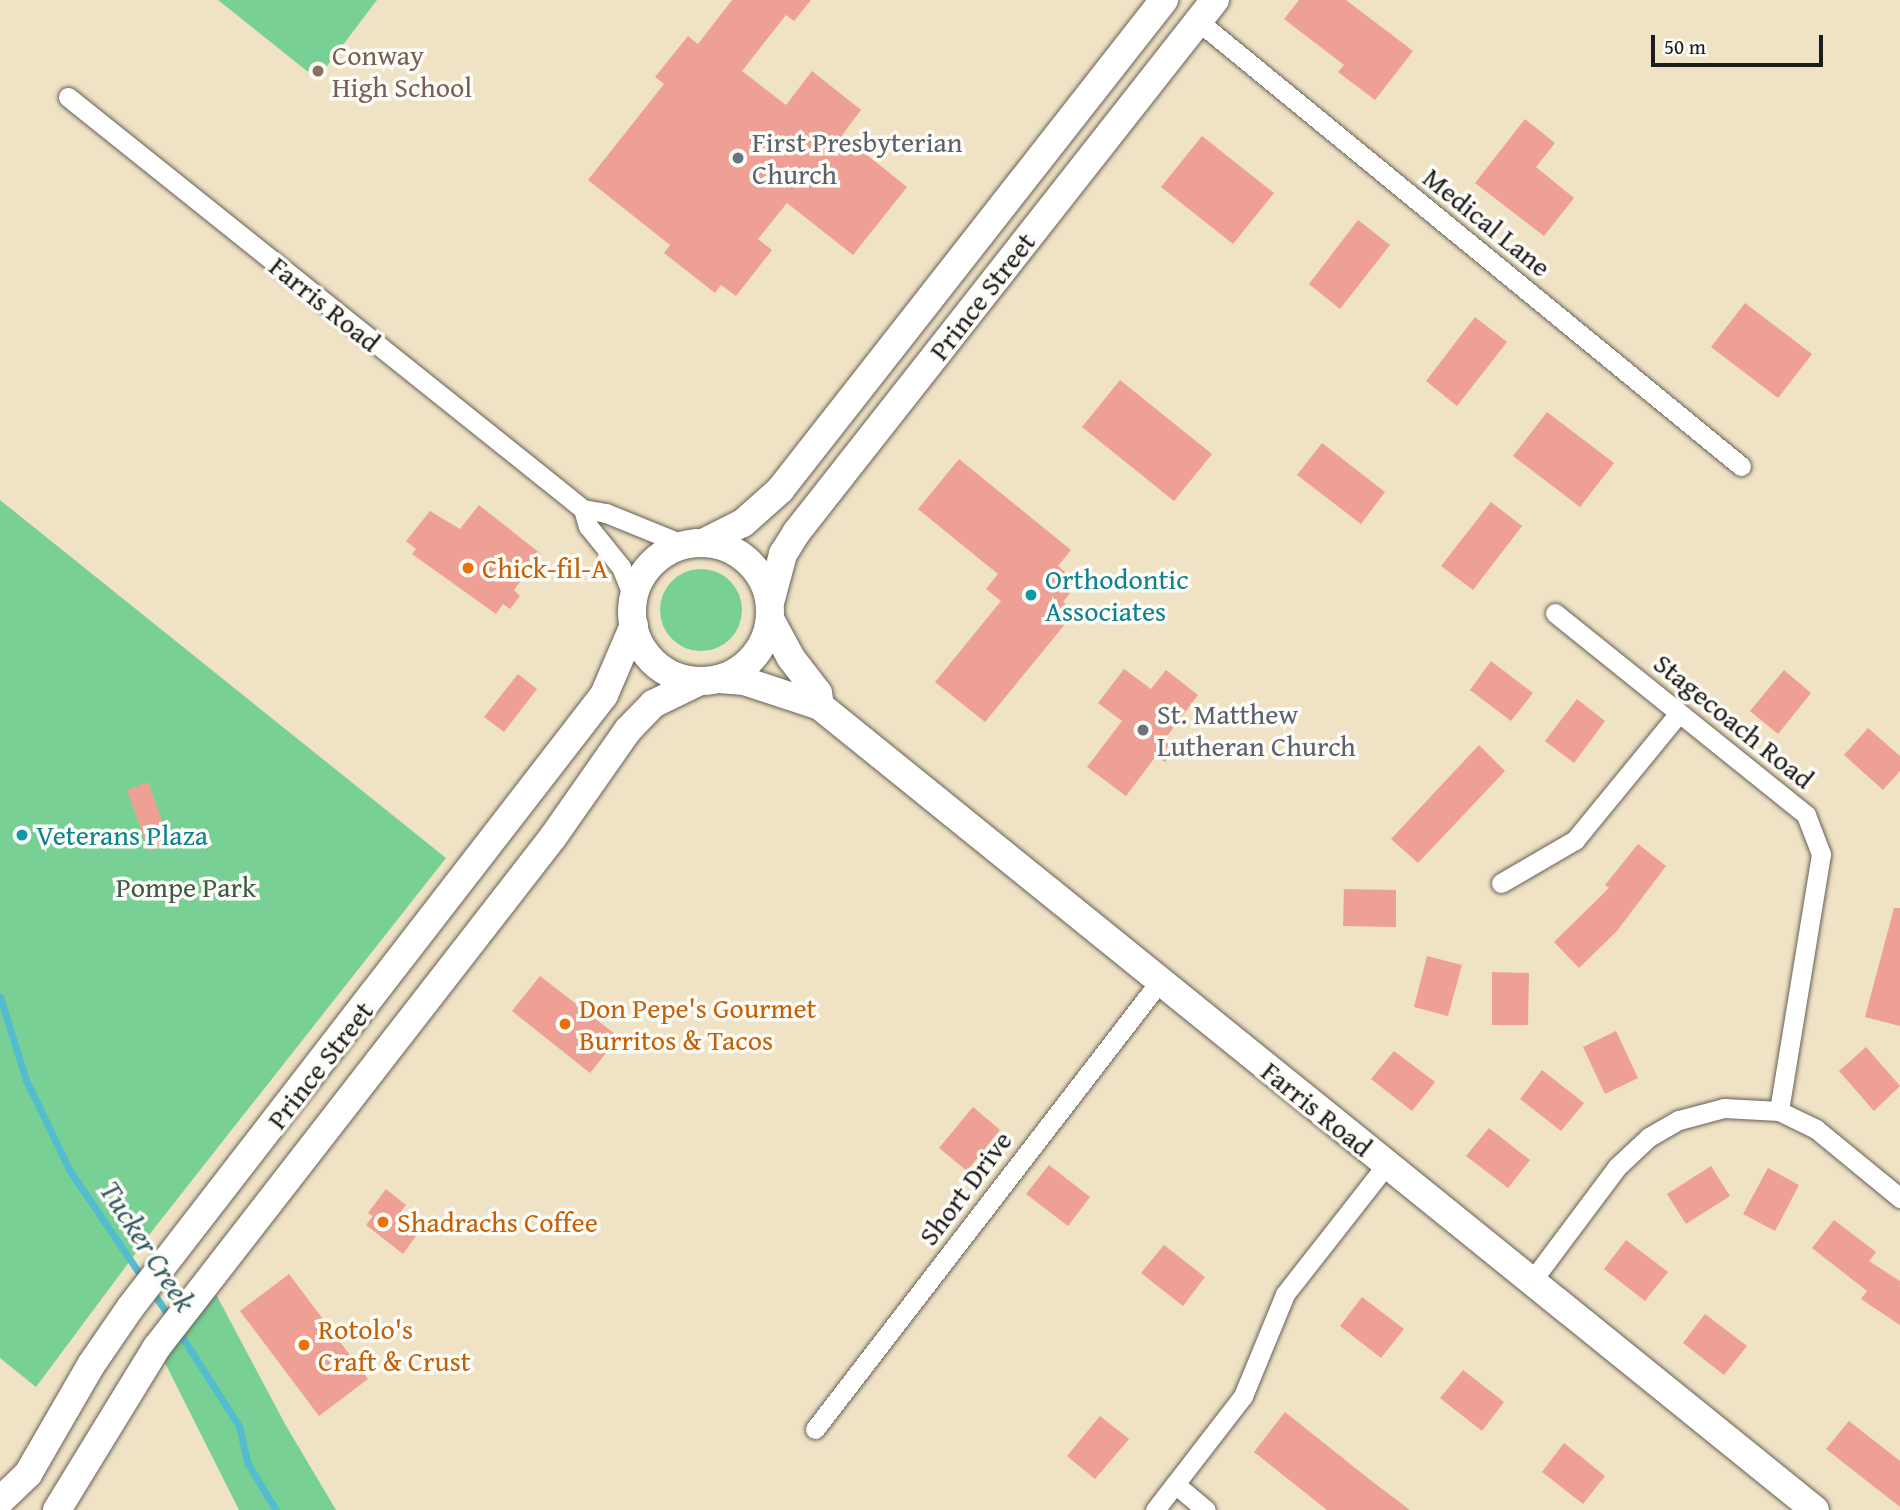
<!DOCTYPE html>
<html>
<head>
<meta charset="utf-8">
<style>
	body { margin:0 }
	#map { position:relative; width:1900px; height:1510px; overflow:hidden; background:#f0e2c5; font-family:"Gentium Book Plus",serif }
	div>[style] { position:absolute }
	.green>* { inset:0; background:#78d095 }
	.round { border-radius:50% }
	.stream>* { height:7px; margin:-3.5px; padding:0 3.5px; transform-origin:3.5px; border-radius:3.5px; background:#53bdcf }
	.building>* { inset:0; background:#eea094 }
	.roads { filter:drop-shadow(0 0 2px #666157) drop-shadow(0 0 2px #666157) }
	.street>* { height:19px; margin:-9.5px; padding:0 9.5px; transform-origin:9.5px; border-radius:9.5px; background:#fff }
	.secondary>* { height:28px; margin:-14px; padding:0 14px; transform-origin:14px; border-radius:14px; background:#fff }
	.secondary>.ring { margin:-14px; padding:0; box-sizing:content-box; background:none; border:28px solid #fff; border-radius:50% }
	.dots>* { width:19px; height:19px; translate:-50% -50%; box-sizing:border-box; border:4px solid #fdfcf7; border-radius:50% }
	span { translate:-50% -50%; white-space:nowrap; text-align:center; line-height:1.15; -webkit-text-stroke:7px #fdfcf7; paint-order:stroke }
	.education-label { font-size:28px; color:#785e54 }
	.left { translate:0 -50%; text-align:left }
	.worship-label { font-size:28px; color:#5b616d }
	.street-label { font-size:28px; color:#1c1c1c }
	.food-label { font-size:28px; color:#c56008 }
	.culture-label { font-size:28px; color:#0d838f }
	.park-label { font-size:28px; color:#3c5b46 }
	.water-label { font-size:30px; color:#325c64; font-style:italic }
	.scale { position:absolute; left:1651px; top:35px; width:172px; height:32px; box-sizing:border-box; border:4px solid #1c1c1c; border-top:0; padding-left:9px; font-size:21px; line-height:24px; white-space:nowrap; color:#1c1c1c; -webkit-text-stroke:5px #fdfcf7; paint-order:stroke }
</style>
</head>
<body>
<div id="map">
	<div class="green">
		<div style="clip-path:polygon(218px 0,377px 0,317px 79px)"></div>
		<div style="clip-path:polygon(0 500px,446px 858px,156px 1226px,36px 1387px,0 1358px)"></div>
		<div class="round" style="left:660px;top:569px;width:82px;height:82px"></div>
		<div style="clip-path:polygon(209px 1281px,285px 1424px,336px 1510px,239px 1510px,236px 1504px,157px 1347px)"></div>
	</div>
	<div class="stream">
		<div style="left:0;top:997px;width:87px;rotate:72.6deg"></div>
		<div style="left:26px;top:1080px;width:101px;rotate:64.2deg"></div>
		<div style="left:70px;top:1171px;width:130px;rotate:55.9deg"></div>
		<div style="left:152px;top:1291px;width:34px;rotate:56deg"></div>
		<div style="left:177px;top:1329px;width:115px;rotate:57.4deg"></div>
		<div style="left:239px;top:1426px;width:39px;rotate:77deg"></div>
		<div style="left:248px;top:1464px;width:54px;rotate:58.7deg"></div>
	</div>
	<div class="building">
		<div style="clip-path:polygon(732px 0,811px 0,794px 21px,786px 15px,742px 71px,786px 105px,812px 71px,861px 110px,842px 135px,907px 187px,853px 255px,787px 203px,758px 239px,772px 250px,736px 296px,721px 285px,715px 293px,664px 253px,670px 245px,588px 180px,664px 84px,655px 77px,688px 36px,698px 44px)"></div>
		<div style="clip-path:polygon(1299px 0,1346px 0,1413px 51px,1375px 100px,1338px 72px,1344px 65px,1284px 19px)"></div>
		<div style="clip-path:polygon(1525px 119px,1555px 143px,1536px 167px,1574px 198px,1544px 236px,1475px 183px)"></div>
		<div style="clip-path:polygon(1202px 136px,1274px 193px,1233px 244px,1161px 187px)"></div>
		<div style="clip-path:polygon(1358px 220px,1390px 245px,1340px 309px,1309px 284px)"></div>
		<div style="clip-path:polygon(1745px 303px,1812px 354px,1778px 398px,1711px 347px)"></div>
		<div style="clip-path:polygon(1475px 317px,1507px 342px,1457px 406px,1426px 381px)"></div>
		<div style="clip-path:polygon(1120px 380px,1212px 454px,1174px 501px,1082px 427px)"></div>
		<div style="clip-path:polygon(1547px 412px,1614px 463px,1580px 507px,1513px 456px)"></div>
		<div style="clip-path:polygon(1322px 443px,1385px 492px,1361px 524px,1297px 475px)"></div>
		<div style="clip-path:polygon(959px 459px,1071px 550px,1058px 566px,1078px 583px,1063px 602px,1075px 612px,985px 722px,935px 682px,1001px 601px,986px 589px,998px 574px,918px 509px)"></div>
		<div style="clip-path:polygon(1491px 502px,1522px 526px,1473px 590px,1441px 566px)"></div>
		<div style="clip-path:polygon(479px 505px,541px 554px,514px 590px,520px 596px,510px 609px,503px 604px,496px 614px,412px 554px,416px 549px,406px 541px,430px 511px,460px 529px)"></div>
		<div style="clip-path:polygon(1491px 661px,1533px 693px,1511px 721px,1470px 690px)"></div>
		<div style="clip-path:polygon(1124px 669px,1151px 689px,1166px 670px,1198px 695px,1165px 739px,1176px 747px,1165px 762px,1156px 756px,1126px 796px,1087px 767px,1122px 721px,1098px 703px)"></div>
		<div style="clip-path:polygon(1784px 670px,1811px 693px,1778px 734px,1750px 711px)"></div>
		<div style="clip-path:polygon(518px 674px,537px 689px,504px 732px,484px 717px)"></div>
		<div style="clip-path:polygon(1577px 699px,1605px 721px,1574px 763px,1545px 741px)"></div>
		<div style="clip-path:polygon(1868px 728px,1900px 756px,1900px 771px,1883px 790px,1844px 755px)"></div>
		<div style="clip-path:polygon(1479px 745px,1505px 771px,1418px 863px,1391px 839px)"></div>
		<div style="clip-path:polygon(148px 782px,170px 843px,149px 851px,127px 790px)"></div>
		<div style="clip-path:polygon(1638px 844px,1666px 866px,1617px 931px,1579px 968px,1554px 942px,1609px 888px,1605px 885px)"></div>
		<div style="clip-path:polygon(1344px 889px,1396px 890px,1396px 927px,1343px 926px)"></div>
		<div style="clip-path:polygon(1894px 908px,1900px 908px,1900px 1026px,1865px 1017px)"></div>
		<div style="clip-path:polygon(1427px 956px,1462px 965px,1448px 1016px,1414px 1007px)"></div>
		<div style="clip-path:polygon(1492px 972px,1529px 973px,1528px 1025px,1492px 1025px)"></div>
		<div style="clip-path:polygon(540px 976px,619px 1037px,590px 1073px,512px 1011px)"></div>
		<div style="clip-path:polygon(1616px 1031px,1638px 1078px,1605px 1094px,1583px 1047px)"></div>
		<div style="clip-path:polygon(1866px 1047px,1900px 1086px,1874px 1111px,1839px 1071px)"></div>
		<div style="clip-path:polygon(1394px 1051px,1435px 1082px,1412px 1111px,1371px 1079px)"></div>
		<div style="clip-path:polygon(1542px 1070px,1584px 1103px,1561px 1131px,1520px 1099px)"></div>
		<div style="clip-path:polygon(973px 1107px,1000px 1130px,967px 1171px,939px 1148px)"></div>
		<div style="clip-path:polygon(1489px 1128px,1530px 1160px,1508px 1188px,1466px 1156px)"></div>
		<div style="clip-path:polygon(1049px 1165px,1090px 1197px,1068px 1226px,1026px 1194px)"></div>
		<div style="clip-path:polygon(1711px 1166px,1730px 1196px,1686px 1224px,1667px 1194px)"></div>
		<div style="clip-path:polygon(1768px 1168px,1799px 1185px,1775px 1231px,1743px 1214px)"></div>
		<div style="clip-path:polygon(386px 1189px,406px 1205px,394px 1220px,416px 1236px,403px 1254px,366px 1225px,373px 1216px,368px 1213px)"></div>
		<div style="clip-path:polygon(1834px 1220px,1876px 1252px,1869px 1261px,1900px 1281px,1900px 1325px,1861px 1299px,1867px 1291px,1812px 1248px)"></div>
		<div style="clip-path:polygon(1626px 1240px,1668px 1272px,1645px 1301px,1604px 1269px)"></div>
		<div style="clip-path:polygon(1164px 1245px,1205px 1277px,1183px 1306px,1141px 1273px)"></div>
		<div style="clip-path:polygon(289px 1274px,368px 1379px,319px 1416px,240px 1311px)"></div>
		<div style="clip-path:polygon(1362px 1297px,1404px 1329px,1381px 1358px,1340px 1326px)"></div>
		<div style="clip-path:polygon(1705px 1314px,1747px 1346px,1724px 1375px,1683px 1343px)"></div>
		<div style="clip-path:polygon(1463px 1370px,1504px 1402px,1482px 1431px,1440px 1398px)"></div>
		<div style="clip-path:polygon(1285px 1412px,1369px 1479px,1410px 1510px,1327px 1510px,1254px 1452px)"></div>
		<div style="clip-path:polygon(1100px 1416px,1129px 1439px,1095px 1479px,1067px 1456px)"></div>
		<div style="clip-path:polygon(1849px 1421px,1900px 1461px,1900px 1507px,1826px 1449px)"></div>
		<div style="clip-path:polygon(1564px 1443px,1605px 1476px,1583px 1504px,1542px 1472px)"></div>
	</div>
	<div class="roads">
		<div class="street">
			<div style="left:1198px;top:21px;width:702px;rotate:39.34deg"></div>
			<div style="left:68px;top:97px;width:660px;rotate:38.66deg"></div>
			<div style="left:583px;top:509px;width:23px;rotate:10deg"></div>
			<div style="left:606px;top:513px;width:85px;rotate:22.1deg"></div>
			<div style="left:583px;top:509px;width:18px;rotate:74deg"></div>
			<div style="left:588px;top:526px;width:53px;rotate:51.2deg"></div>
			<div style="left:621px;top:567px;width:35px;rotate:68deg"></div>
			<div style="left:1555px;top:613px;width:322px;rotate:38.8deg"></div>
			<div style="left:1806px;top:815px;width:42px;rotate:69deg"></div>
			<div style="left:1821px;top:854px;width:260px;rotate:99.3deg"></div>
			<div style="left:1501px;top:883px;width:86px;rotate:-30.2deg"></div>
			<div style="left:1575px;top:840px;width:164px;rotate:-50.7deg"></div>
			<div style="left:1531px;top:1282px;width:144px;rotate:-53.2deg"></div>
			<div style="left:1617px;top:1167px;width:44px;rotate:-43.2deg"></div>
			<div style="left:1649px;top:1137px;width:34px;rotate:-30deg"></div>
			<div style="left:1679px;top:1120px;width:47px;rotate:-14.9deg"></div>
			<div style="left:1724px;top:1108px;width:55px;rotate:3.1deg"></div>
			<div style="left:1779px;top:1111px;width:41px;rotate:25.9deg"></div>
			<div style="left:1816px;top:1129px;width:109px;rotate:39.4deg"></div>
			<div style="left:815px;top:1429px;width:565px;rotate:-52.4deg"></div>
			<div style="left:1175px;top:1484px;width:40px;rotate:40deg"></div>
			<div style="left:1155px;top:1510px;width:144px;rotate:-52.3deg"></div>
			<div style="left:1243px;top:1396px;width:110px;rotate:-67.6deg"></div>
			<div style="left:1285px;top:1294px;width:164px;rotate:-51.9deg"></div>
		</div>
		<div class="secondary">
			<div class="ring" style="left:632px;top:543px;width:110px;height:110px"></div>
			<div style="left:703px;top:543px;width:45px;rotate:-26.6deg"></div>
			<div style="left:743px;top:523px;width:50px;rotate:-41.7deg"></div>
			<div style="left:780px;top:490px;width:623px;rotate:-51.92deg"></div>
			<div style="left:770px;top:603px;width:51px;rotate:-75.1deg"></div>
			<div style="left:783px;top:554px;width:25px;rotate:-58deg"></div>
			<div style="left:796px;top:533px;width:678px;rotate:-51.83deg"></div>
			<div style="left:770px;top:619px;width:44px;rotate:61.7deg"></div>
			<div style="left:791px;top:658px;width:44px;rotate:52.4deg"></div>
			<div style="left:818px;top:693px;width:13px;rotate:81deg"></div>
			<div style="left:720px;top:679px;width:24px;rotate:5deg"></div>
			<div style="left:744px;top:681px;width:80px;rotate:18.2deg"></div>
			<div style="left:820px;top:706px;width:1279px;rotate:38.94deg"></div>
			<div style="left:0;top:1501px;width:39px;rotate:-44deg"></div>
			<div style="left:28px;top:1474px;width:126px;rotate:-60deg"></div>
			<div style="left:91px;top:1365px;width:69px;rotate:-55.6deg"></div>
			<div style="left:130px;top:1308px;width:775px;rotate:-52.29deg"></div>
			<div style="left:604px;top:695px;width:76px;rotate:-66.8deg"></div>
			<div style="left:57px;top:1510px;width:191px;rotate:-58.5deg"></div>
			<div style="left:157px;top:1347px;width:646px;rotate:-52.17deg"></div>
			<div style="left:553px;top:837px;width:131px;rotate:-55deg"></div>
			<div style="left:628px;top:730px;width:36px;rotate:-46deg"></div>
			<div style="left:653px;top:704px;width:52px;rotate:-26.1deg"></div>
		</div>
	</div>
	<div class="dots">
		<div style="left:318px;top:71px;background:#8d6e63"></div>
		<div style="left:738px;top:158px;background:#6b7280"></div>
		<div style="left:468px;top:568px;background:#e8710a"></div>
		<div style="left:1031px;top:595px;background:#0f9aa8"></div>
		<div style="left:1143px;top:730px;background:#6b7280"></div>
		<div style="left:22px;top:835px;background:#0f9aa8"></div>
		<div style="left:565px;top:1024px;background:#e8710a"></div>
		<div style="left:383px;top:1222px;background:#e8710a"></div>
		<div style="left:304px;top:1345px;background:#e8710a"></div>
	</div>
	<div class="education-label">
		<span class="left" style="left:332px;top:71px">Conway<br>High School</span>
	</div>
	<div class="worship-label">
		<span class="left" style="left:752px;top:158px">First Presbyterian<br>Church</span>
		<span class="left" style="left:1157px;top:730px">St. Matthew<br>Lutheran Church</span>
	</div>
	<div class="street-label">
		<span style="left:1487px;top:222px;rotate:39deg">Medical Lane</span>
		<span style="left:982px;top:296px;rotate:-52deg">Prince Street</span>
		<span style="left:325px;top:304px;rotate:39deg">Farris Road</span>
		<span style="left:1734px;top:721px;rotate:39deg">Stagecoach Road</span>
		<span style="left:320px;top:1065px;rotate:-52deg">Prince Street</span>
		<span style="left:1317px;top:1109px;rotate:39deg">Farris Road</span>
		<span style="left:965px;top:1188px;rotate:-53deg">Short Drive</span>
	</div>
	<div class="food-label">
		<span class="left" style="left:482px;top:568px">Chick-fil-A</span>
		<span class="left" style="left:579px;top:1024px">Don Pepe's Gourmet<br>Burritos &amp; Tacos</span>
		<span class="left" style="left:397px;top:1222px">Shadrachs Coffee</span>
		<span class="left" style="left:318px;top:1345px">Rotolo's<br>Craft &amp; Crust</span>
	</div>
	<div class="culture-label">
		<span class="left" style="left:1045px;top:595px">Orthodontic<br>Associates</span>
		<span class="left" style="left:36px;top:835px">Veterans Plaza</span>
	</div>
	<div class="park-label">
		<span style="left:186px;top:887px">Pompe Park</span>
	</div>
	<div class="water-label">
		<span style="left:148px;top:1246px;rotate:57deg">Tucker Creek</span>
	</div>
	<div class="scale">50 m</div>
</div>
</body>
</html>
